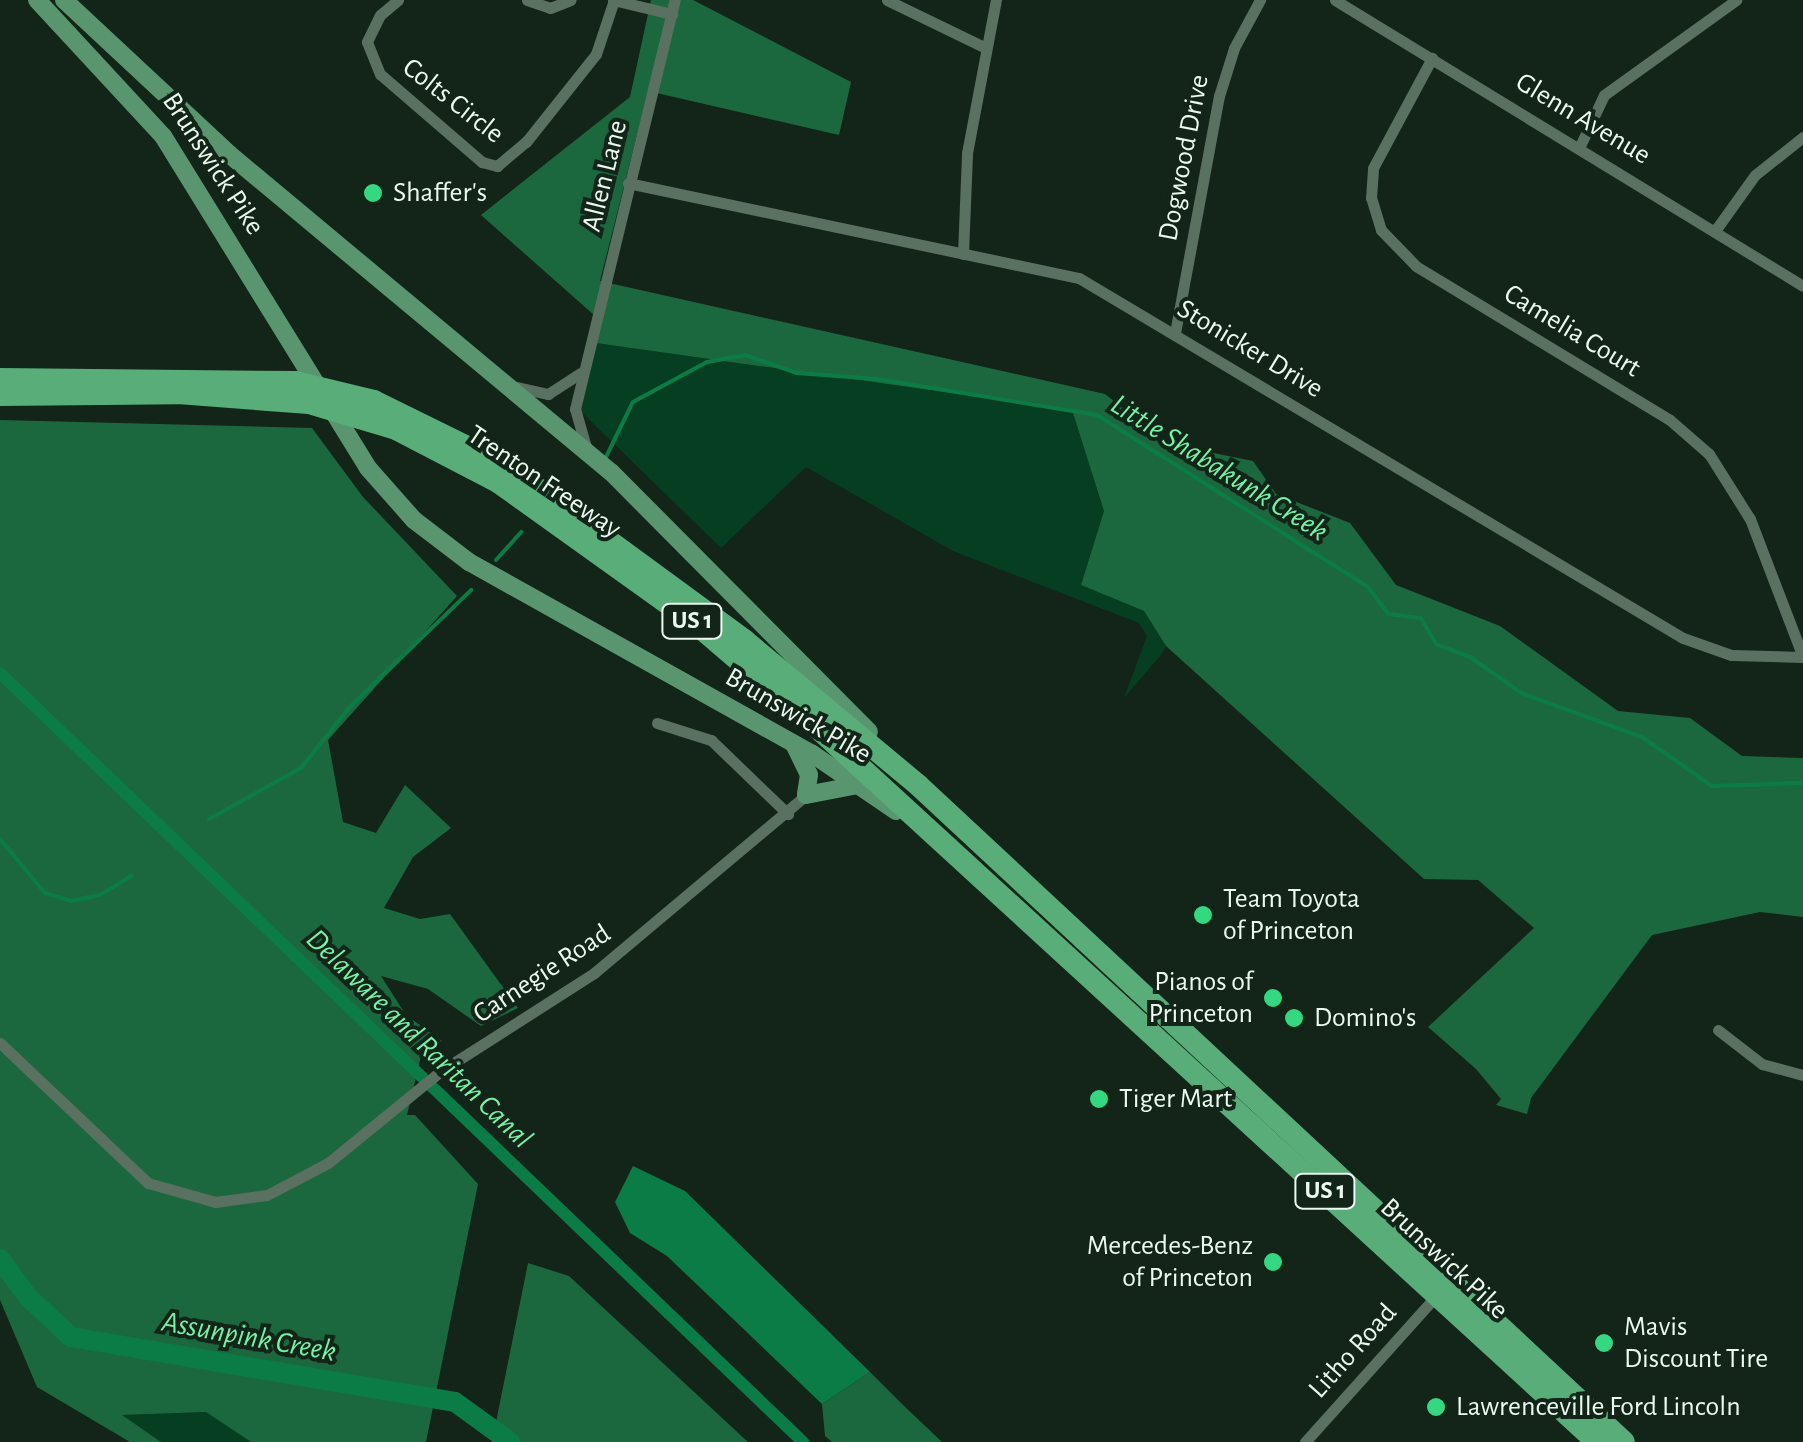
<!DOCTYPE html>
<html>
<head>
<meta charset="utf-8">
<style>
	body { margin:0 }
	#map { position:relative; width:1803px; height:1442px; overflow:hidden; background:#122518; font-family:"Alegreya Sans",sans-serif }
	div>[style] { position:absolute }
	.green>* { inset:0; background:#053e21 }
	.forest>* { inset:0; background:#1c683e }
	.water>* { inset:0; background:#0b7c45 }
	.stream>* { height:4px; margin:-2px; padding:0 2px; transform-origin:2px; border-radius:2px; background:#0b7c45 }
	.canal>* { height:12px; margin:-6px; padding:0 6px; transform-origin:6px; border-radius:6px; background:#0b7c45 }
	.river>* { height:20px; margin:-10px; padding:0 10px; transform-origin:10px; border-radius:10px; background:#0b7c45 }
	.street>* { height:11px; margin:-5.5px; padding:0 5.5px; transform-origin:5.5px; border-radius:5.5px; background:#5a7061 }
	.primary>* { height:18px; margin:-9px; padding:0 9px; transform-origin:9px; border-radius:9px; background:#59956f }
	.highway>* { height:22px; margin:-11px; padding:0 11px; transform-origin:11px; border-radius:11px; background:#59ad79 }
	.dots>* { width:28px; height:28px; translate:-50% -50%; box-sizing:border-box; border:5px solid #122518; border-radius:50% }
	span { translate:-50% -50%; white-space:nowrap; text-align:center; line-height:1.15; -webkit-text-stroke:8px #122518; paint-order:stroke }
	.shield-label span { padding:2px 8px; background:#122518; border:2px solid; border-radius:8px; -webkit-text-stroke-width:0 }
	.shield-label { font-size:25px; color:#ecf9f0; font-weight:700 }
	.street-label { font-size:28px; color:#ecf9f0 }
	.poi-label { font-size:28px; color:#ecf9f0 }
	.left { translate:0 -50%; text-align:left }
	.right { translate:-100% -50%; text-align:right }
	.water-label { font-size:30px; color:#76f2a6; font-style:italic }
</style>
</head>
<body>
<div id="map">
	<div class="green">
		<div style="clip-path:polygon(589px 342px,1072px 410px,1104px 511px,1081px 585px,1144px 611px,1166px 646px,1161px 655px,1124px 698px,1147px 636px,1139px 623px,953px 551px,806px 467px,721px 548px,571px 402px)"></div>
		<div style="clip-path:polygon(207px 1412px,251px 1442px,161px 1442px,120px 1415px)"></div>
	</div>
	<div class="forest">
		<div style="clip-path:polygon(651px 0,693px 0,851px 82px,839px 135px,648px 91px,600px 281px,1105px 394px,1169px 444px,1253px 461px,1276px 494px,1350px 523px,1396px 585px,1500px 626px,1618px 711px,1690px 718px,1742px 756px,1803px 758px,1803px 917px,1760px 912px,1652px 935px,1531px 1098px,1527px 1114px,1496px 1105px,1501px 1099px,1476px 1069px,1428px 1027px,1534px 928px,1478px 880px,1424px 879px,1166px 646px,1144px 611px,1081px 585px,1104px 511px,1072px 410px,589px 342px,594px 315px,481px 215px,630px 97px)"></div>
		<div style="clip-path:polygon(0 420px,312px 428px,363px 497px,457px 596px,328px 740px,343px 822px,376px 833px,405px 785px,451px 828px,413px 857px,384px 908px,420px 919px,450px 914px,518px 1008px,481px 1026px,428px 989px,381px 976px,406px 1015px,442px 1041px,422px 1052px,407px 1115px,415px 1115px,478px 1184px,426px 1442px,251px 1442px,206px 1412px,122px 1415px,161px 1442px,130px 1442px,37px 1387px,0 1300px)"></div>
		<div style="clip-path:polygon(528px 1263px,569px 1276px,748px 1442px,492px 1442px)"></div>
		<div style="clip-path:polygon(870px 1372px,903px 1405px,942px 1442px,832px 1442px,825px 1436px,822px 1404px)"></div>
	</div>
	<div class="water">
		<div style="clip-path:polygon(633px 1166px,685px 1191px,870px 1372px,822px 1404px,667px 1256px,630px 1233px,615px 1202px)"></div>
	</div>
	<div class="stream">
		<div style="left:606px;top:457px;width:61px;rotate:-63.9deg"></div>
		<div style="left:633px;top:402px;width:84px;rotate:-28.4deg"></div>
		<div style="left:707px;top:362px;width:39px;rotate:-10deg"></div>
		<div style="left:745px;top:355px;width:55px;rotate:19.1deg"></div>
		<div style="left:797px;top:373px;width:80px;rotate:4.3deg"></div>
		<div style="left:877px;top:379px;width:223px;rotate:9.3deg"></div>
		<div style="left:1097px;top:415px;width:321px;rotate:32.4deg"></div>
		<div style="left:1368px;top:587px;width:34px;rotate:53deg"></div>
		<div style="left:1388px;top:614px;width:33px;rotate:7deg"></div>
		<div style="left:1421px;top:618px;width:30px;rotate:60deg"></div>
		<div style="left:1436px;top:644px;width:36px;rotate:21deg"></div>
		<div style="left:1470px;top:657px;width:62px;rotate:35.2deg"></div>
		<div style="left:1521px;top:693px;width:129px;rotate:20deg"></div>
		<div style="left:1642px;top:737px;width:85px;rotate:35deg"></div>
		<div style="left:1712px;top:786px;width:91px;rotate:-1.9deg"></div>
		<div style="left:496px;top:560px;width:38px;rotate:-48deg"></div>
		<div style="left:209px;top:819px;width:105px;rotate:-29deg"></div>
		<div style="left:301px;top:768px;width:77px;rotate:-51.3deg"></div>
		<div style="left:349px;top:708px;width:170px;rotate:-44deg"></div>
		<div style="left:0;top:839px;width:70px;rotate:50.2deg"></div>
		<div style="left:45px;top:893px;width:27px;rotate:17deg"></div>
		<div style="left:71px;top:901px;width:30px;rotate:-12deg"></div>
		<div style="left:100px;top:895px;width:37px;rotate:-31deg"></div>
	</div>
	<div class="canal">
		<div style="left:0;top:673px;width:1112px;rotate:43.76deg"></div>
	</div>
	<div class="river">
		<div style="left:0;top:1259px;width:47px;rotate:53.6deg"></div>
		<div style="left:28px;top:1297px;width:59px;rotate:42.9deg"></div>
		<div style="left:71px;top:1337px;width:389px;rotate:9.6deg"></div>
		<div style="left:455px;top:1402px;width:68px;rotate:36deg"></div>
	</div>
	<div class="street">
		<div style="left:398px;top:0;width:23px;rotate:140deg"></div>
		<div style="left:380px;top:15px;width:30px;rotate:116deg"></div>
		<div style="left:367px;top:42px;width:35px;rotate:68deg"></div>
		<div style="left:380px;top:74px;width:135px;rotate:40.8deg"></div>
		<div style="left:482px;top:162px;width:16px;rotate:15deg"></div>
		<div style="left:497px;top:166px;width:38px;rotate:-40deg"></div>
		<div style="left:526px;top:142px;width:112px;rotate:-51.5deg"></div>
		<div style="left:596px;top:54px;width:57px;rotate:-71.6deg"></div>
		<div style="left:527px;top:0;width:24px;rotate:19deg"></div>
		<div style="left:550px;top:8px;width:22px;rotate:-21deg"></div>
		<div style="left:613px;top:0;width:61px;rotate:13.3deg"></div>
		<div style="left:887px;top:0;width:110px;rotate:25.9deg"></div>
		<div style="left:1335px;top:0;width:548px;rotate:31.43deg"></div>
		<div style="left:1580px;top:146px;width:56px;rotate:-64.8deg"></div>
		<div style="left:1604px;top:95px;width:163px;rotate:-35.7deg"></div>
		<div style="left:628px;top:183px;width:461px;rotate:11.9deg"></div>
		<div style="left:1079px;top:278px;width:703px;rotate:30.8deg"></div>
		<div style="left:1683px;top:638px;width:51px;rotate:19.5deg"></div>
		<div style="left:1731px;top:655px;width:72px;rotate:1.6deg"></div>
		<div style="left:1803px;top:657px;width:148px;rotate:-111deg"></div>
		<div style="left:1750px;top:519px;width:77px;rotate:-122.2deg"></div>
		<div style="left:1709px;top:454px;width:52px;rotate:-138.9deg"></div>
		<div style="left:1670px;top:420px;width:297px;rotate:-148.8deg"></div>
		<div style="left:1416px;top:266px;width:50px;rotate:-134.2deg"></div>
		<div style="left:1381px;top:230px;width:34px;rotate:-107deg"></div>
		<div style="left:1371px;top:198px;width:30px;rotate:-86deg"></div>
		<div style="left:1373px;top:168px;width:125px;rotate:-61.8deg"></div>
		<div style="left:1717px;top:228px;width:65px;rotate:-54.4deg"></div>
		<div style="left:1755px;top:175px;width:61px;rotate:-38.4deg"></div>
		<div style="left:963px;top:254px;width:101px;rotate:-87.7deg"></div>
		<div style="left:967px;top:153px;width:156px;rotate:-79.3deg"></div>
		<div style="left:1175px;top:333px;width:241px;rotate:-79.5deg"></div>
		<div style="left:1219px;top:96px;width:50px;rotate:-72.6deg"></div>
		<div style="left:1234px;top:48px;width:55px;rotate:-61.6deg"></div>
		<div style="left:517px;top:387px;width:32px;rotate:13deg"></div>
		<div style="left:548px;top:394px;width:38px;rotate:-33deg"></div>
		<div style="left:586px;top:447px;width:40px;rotate:-106deg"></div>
		<div style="left:575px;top:409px;width:421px;rotate:-76.3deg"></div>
		<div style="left:657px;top:723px;width:57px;rotate:17.5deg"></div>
		<div style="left:711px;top:740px;width:107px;rotate:43.9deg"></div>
		<div style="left:1718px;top:1030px;width:56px;rotate:37.7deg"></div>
		<div style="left:1762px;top:1064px;width:42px;rotate:15deg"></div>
		<div style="left:0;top:1043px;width:204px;rotate:43.4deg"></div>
		<div style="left:148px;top:1183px;width:70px;rotate:15.8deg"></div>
		<div style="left:215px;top:1202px;width:52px;rotate:-7.7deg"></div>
		<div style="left:267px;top:1195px;width:69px;rotate:-27.7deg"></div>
		<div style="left:328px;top:1163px;width:146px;rotate:-39.2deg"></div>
		<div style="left:441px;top:1071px;width:182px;rotate:-32.6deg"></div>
		<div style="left:594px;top:973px;width:277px;rotate:-40deg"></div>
		<div style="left:1305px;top:1442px;width:199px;rotate:-48.1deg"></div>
	</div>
	<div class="primary">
		<div style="left:37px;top:0;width:185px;rotate:47.2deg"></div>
		<div style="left:163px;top:136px;width:390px;rotate:58.3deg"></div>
		<div style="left:368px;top:468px;width:69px;rotate:48.5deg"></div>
		<div style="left:414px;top:520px;width:69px;rotate:37.4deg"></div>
		<div style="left:469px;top:562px;width:392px;rotate:29.2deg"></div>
		<div style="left:811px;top:753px;width:103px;rotate:34.3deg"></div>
		<div style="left:64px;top:0;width:226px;rotate:43deg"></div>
		<div style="left:229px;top:154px;width:497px;rotate:39.8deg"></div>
		<div style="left:611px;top:472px;width:366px;rotate:45.2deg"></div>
		<div style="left:794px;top:744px;width:34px;rotate:64deg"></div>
		<div style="left:809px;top:775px;width:20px;rotate:99deg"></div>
		<div style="left:806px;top:795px;width:53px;rotate:-10.9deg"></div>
	</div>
	<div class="highway">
		<div style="left:0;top:379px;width:295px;rotate:0.6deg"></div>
		<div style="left:295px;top:382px;width:81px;rotate:13.5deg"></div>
		<div style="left:374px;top:401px;width:149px;rotate:26.2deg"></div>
		<div style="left:508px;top:467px;width:293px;rotate:36.2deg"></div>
		<div style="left:744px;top:640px;width:226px;rotate:39.8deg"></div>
		<div style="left:918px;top:785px;width:964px;rotate:42.94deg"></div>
		<div style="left:0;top:395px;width:178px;rotate:-0.6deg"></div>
		<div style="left:178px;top:393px;width:131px;rotate:4.4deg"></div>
		<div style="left:309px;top:403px;width:91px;rotate:16.6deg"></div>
		<div style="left:396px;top:429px;width:115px;rotate:27.5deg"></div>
		<div style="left:498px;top:482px;width:244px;rotate:35.6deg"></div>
		<div style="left:696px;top:624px;width:167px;rotate:40.6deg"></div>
		<div style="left:823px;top:733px;width:1050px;rotate:42.49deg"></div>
	</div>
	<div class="dots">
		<div style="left:373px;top:193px;background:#34d881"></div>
		<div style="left:1203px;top:915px;background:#34d881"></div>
		<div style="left:1273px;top:998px;background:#34d881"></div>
		<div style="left:1294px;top:1018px;background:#34d881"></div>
		<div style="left:1099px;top:1099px;background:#34d881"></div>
		<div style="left:1273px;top:1262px;background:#34d881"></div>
		<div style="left:1604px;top:1343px;background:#34d881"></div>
		<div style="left:1436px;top:1407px;background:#34d881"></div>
	</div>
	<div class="shield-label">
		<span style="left:692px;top:621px">US 1</span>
		<span style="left:1325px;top:1191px">US 1</span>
	</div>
	<div class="street-label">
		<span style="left:453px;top:101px;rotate:38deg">Colts Circle</span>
		<span style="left:1583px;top:119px;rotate:31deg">Glenn Avenue</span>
		<span style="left:1184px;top:158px;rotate:-79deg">Dogwood Drive</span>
		<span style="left:213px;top:164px;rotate:57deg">Brunswick Pike</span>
		<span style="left:605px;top:176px;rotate:-76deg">Allen Lane</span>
		<span style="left:1572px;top:331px;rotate:31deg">Camelia Court</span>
		<span style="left:1250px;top:349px;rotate:31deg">Stonicker Drive</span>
		<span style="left:544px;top:482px;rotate:34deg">Trenton Freeway</span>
		<span style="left:798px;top:716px;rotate:30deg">Brunswick Pike</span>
		<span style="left:542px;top:974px;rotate:-33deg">Carnegie Road</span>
		<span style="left:1444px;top:1259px;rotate:43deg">Brunswick Pike</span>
		<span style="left:1353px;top:1351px;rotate:-48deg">Litho Road</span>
	</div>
	<div class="poi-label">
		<span class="left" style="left:393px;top:193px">Shaffer's</span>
		<span class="left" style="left:1223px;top:915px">Team Toyota<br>of Princeton</span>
		<span class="right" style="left:1253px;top:998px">Pianos of<br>Princeton</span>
		<span class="left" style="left:1314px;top:1018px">Domino's</span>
		<span class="left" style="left:1119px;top:1099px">Tiger Mart</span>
		<span class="right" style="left:1253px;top:1262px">Mercedes-Benz<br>of Princeton</span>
		<span class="left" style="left:1624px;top:1343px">Mavis<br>Discount Tire</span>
		<span class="left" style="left:1456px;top:1407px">Lawrenceville Ford Lincoln</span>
	</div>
	<div class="water-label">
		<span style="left:1219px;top:468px;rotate:32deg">Little Shabakunk Creek</span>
		<span style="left:419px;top:1039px;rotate:44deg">Delaware and Raritan Canal</span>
		<span style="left:249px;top:1337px;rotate:10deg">Assunpink Creek</span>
	</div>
</div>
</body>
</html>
